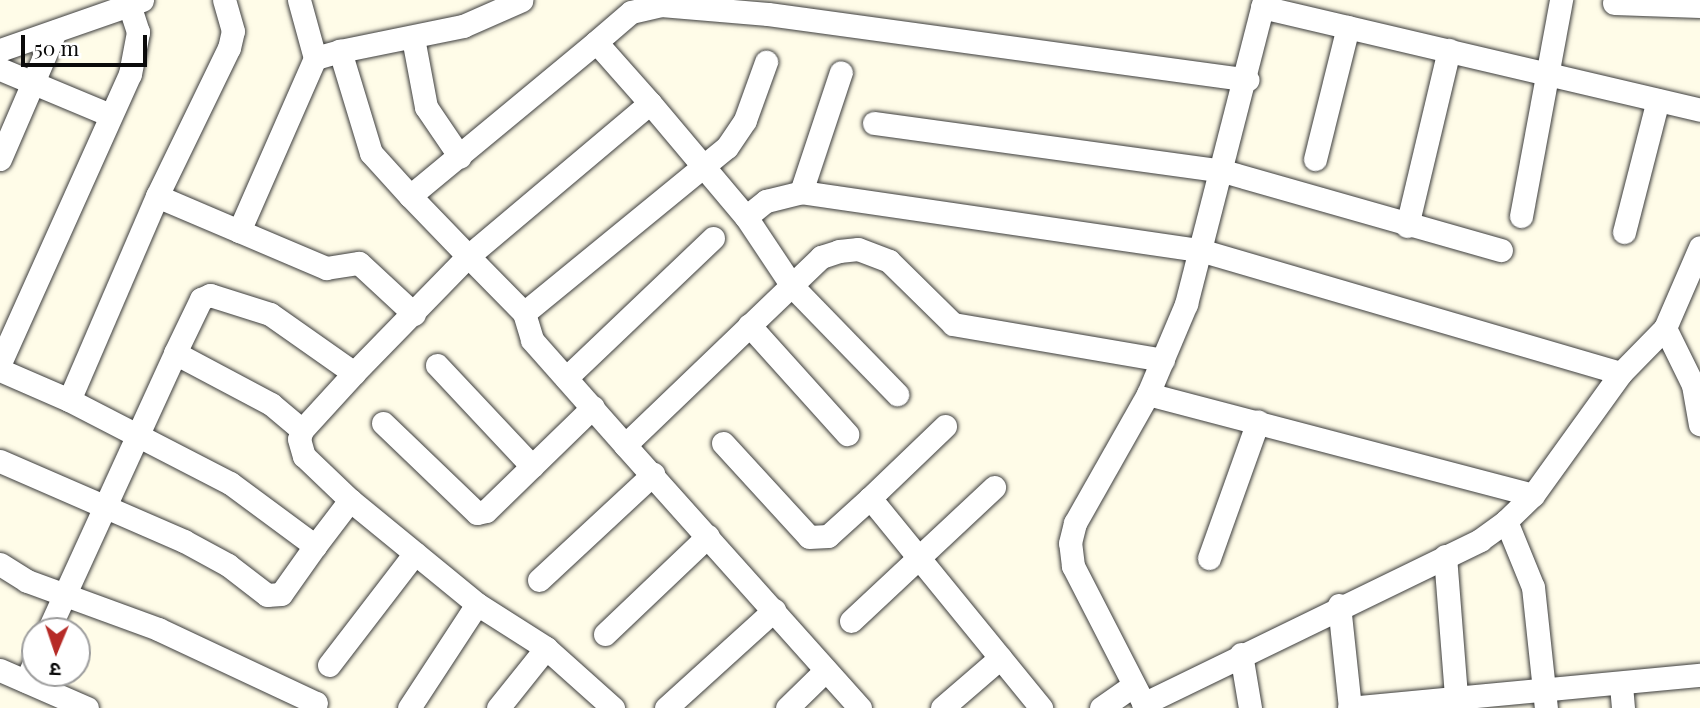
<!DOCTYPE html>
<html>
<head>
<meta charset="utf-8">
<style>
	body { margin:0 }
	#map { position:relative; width:1700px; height:708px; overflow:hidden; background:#fffce8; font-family:"Playfair Display","Noto Sans Devanagari",serif }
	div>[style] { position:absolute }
	.roads { filter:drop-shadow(0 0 2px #3d3d3d) drop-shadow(0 0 2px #3d3d3d) }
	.minor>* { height:23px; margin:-11.5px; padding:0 11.5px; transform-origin:11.5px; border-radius:11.5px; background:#fff }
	span { translate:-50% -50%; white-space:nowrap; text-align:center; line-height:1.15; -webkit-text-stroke:7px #fff; paint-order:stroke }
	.north { position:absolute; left:21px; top:617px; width:70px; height:70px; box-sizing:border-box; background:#fff; border:2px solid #9d9d9d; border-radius:50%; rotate:182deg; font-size:19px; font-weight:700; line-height:28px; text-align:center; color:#0a0a0a }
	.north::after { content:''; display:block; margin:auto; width:24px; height:32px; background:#b62b27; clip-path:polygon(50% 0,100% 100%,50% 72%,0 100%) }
	.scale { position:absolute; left:21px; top:35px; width:126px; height:32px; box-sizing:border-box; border:4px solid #0a0a0a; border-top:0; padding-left:9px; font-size:21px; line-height:24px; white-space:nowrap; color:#0a0a0a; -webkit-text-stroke:5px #fff; paint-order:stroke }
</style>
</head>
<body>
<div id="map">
	<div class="roads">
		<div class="minor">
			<div style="left:299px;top:0;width:60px;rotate:74.6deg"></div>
			<div style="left:1614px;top:3px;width:86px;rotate:2deg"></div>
			<div style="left:1262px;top:7px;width:450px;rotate:13.2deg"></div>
			<div style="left:413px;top:38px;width:70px;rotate:79.3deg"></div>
			<div style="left:426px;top:107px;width:60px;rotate:55.8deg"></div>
			<div style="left:596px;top:42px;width:46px;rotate:-40.6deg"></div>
			<div style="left:631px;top:12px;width:31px;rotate:-13deg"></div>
			<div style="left:661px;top:5px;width:107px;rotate:4.8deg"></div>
			<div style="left:768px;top:14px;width:484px;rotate:7.8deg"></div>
			<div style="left:0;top:50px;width:137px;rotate:-19.2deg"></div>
			<div style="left:340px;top:51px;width:26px;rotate:164deg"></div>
			<div style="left:315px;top:58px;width:189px;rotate:113.7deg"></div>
			<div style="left:239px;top:231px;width:89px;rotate:-156.9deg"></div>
			<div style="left:157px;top:196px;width:222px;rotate:113.3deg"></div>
			<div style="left:69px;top:400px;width:181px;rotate:27.3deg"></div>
			<div style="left:230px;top:483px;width:106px;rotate:36.5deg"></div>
			<div style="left:315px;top:546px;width:58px;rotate:-52.7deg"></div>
			<div style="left:0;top:69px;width:119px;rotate:22.7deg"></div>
			<div style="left:650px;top:103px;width:238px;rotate:139.9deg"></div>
			<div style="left:468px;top:256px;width:83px;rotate:-134deg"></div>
			<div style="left:410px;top:196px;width:241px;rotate:-39.6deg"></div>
			<div style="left:596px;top:42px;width:81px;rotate:48.5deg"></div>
			<div style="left:650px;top:103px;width:149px;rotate:49.9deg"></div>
			<div style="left:746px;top:217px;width:83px;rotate:56.3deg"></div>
			<div style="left:792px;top:286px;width:151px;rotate:45.8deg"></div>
			<div style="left:874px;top:123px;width:352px;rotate:7.8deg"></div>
			<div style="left:1223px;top:171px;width:289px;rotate:15.9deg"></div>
			<div style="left:0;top:159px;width:139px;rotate:-66.7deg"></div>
			<div style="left:1315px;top:159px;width:136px;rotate:-76deg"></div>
			<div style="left:801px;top:192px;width:406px;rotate:8.3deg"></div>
			<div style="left:1203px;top:251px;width:435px;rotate:16.3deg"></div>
			<div style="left:157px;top:196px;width:165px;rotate:-64.1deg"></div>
			<div style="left:229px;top:48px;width:17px;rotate:-77deg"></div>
			<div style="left:233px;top:31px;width:32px;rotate:-106deg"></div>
			<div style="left:410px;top:196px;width:58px;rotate:-132.2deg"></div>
			<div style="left:371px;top:153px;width:107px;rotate:-106.9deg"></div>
			<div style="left:340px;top:51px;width:126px;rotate:-11.5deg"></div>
			<div style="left:463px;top:26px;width:64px;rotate:-23.8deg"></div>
			<div style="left:1521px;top:216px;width:220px;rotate:-79.5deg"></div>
			<div style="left:746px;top:217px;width:26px;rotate:-39deg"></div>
			<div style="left:766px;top:201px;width:36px;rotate:-14deg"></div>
			<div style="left:801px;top:192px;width:126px;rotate:-71.6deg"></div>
			<div style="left:1407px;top:226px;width:181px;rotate:-76.6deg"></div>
			<div style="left:239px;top:231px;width:95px;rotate:23deg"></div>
			<div style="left:326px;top:268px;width:33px;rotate:-9deg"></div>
			<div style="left:359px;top:263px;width:75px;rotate:42.8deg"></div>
			<div style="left:1624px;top:232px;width:136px;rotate:-75.6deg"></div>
			<div style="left:524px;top:313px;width:262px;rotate:-39.3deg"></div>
			<div style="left:727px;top:147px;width:32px;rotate:-56deg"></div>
			<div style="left:745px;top:120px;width:62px;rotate:-70.1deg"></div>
			<div style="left:749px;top:325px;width:147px;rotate:48deg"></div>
			<div style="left:1665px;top:328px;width:64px;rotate:63.8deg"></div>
			<div style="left:1693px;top:385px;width:40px;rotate:80deg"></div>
			<div style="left:175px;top:353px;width:109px;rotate:28deg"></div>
			<div style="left:271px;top:404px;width:40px;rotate:40deg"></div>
			<div style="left:302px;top:430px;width:9px;rotate:108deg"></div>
			<div style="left:299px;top:439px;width:18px;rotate:74deg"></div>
			<div style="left:304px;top:456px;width:64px;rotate:43.7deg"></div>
			<div style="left:350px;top:500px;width:164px;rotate:39.3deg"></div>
			<div style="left:477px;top:604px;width:82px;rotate:32.5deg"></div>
			<div style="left:546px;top:648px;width:90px;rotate:41.8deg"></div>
			<div style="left:0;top:363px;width:317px;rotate:-65.8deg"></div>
			<div style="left:130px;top:74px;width:43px;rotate:-79.2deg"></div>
			<div style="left:138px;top:32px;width:28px;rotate:-108deg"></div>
			<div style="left:129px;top:5px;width:14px;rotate:-21deg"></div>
			<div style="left:437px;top:365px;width:139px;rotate:46.8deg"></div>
			<div style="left:0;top:370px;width:75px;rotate:23.5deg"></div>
			<div style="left:566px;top:378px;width:203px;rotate:-43.6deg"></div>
			<div style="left:1148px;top:394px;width:398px;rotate:14.7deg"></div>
			<div style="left:383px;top:423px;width:130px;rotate:43.8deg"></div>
			<div style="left:477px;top:513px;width:9px;rotate:-13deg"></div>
			<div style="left:486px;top:511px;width:149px;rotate:-44.2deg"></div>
			<div style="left:302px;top:430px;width:77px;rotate:-47.6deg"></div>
			<div style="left:723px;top:443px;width:127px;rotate:47.5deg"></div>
			<div style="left:809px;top:537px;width:19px;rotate:-3deg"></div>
			<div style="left:828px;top:536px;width:57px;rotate:-42.1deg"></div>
			<div style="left:870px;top:498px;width:271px;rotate:50.8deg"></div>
			<div style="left:0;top:461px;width:201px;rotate:23.5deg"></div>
			<div style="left:184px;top:541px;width:50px;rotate:28.6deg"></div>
			<div style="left:228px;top:565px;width:49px;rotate:37.6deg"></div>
			<div style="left:267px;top:595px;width:14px;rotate:-4deg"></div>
			<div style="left:281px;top:594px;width:59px;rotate:-54.7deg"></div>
			<div style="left:870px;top:498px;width:104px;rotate:-43.8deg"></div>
			<div style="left:1506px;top:521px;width:71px;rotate:67.8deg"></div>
			<div style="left:1533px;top:587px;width:122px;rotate:83.9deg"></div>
			<div style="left:1445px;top:556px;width:152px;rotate:85.5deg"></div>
			<div style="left:1209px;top:558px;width:145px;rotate:-70.3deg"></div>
			<div style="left:0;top:564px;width:32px;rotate:32deg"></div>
			<div style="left:27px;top:581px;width:140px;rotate:20.1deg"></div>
			<div style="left:158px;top:629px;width:174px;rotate:25.1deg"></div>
			<div style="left:316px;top:703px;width:5px;rotate:112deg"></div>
			<div style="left:539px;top:580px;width:156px;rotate:-42.9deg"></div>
			<div style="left:1339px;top:605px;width:104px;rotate:83.9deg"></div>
			<div style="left:851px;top:621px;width:196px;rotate:-43.1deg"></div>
			<div style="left:48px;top:631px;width:306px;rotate:-65.4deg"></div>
			<div style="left:175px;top:353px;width:60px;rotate:-64.3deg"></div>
			<div style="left:201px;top:299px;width:10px;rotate:-24deg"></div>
			<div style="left:210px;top:295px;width:63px;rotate:17.6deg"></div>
			<div style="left:270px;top:314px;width:103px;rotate:35.1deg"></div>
			<div style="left:354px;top:373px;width:163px;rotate:-45.7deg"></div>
			<div style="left:468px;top:256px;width:80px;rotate:45.5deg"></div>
			<div style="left:524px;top:313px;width:28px;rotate:73deg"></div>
			<div style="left:532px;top:340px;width:140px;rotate:48.5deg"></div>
			<div style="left:605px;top:634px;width:142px;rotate:-43.6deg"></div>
			<div style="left:1241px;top:654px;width:55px;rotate:80.5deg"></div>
			<div style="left:329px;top:665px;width:141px;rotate:-52.5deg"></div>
			<div style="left:0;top:670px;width:95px;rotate:23.6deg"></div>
			<div style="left:26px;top:681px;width:22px;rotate:-66deg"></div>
			<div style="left:1621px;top:685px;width:23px;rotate:85deg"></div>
			<div style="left:1143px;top:704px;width:375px;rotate:-25.9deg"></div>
			<div style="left:1480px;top:540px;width:32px;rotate:-36deg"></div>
			<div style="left:1506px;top:521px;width:37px;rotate:-44deg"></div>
			<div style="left:1533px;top:495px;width:150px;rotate:-54.2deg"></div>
			<div style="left:1621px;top:373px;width:63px;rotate:-45.6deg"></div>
			<div style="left:1665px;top:328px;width:88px;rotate:-66.6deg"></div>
			<div style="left:409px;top:708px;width:124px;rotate:-56.8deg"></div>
			<div style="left:498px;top:708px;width:77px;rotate:-51.3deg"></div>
			<div style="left:666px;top:708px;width:146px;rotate:-42.2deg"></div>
			<div style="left:787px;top:708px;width:54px;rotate:-44.3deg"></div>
			<div style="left:860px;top:708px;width:353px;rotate:-131.8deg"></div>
			<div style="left:625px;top:445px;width:272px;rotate:-43.8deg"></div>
			<div style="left:821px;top:257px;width:19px;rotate:-18deg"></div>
			<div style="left:839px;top:251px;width:19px;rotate:-6deg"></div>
			<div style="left:858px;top:249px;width:33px;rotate:21deg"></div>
			<div style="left:889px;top:261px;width:90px;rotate:44.5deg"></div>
			<div style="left:953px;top:324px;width:213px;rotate:9.7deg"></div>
			<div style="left:942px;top:708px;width:77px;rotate:-40.8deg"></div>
			<div style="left:1101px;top:708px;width:38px;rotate:-35deg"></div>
			<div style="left:1146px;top:708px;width:160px;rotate:-117.2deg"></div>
			<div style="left:1073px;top:566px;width:23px;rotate:-97deg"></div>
			<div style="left:1070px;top:543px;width:21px;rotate:-76deg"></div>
			<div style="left:1075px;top:523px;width:148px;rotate:-60.5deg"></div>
			<div style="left:1148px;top:394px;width:98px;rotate:-67.1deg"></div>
			<div style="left:1186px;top:304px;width:314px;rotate:-75.6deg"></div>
			<div style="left:1349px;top:708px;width:353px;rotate:-5.4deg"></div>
		</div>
	</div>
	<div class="north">उ</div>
	<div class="scale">50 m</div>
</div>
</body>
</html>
